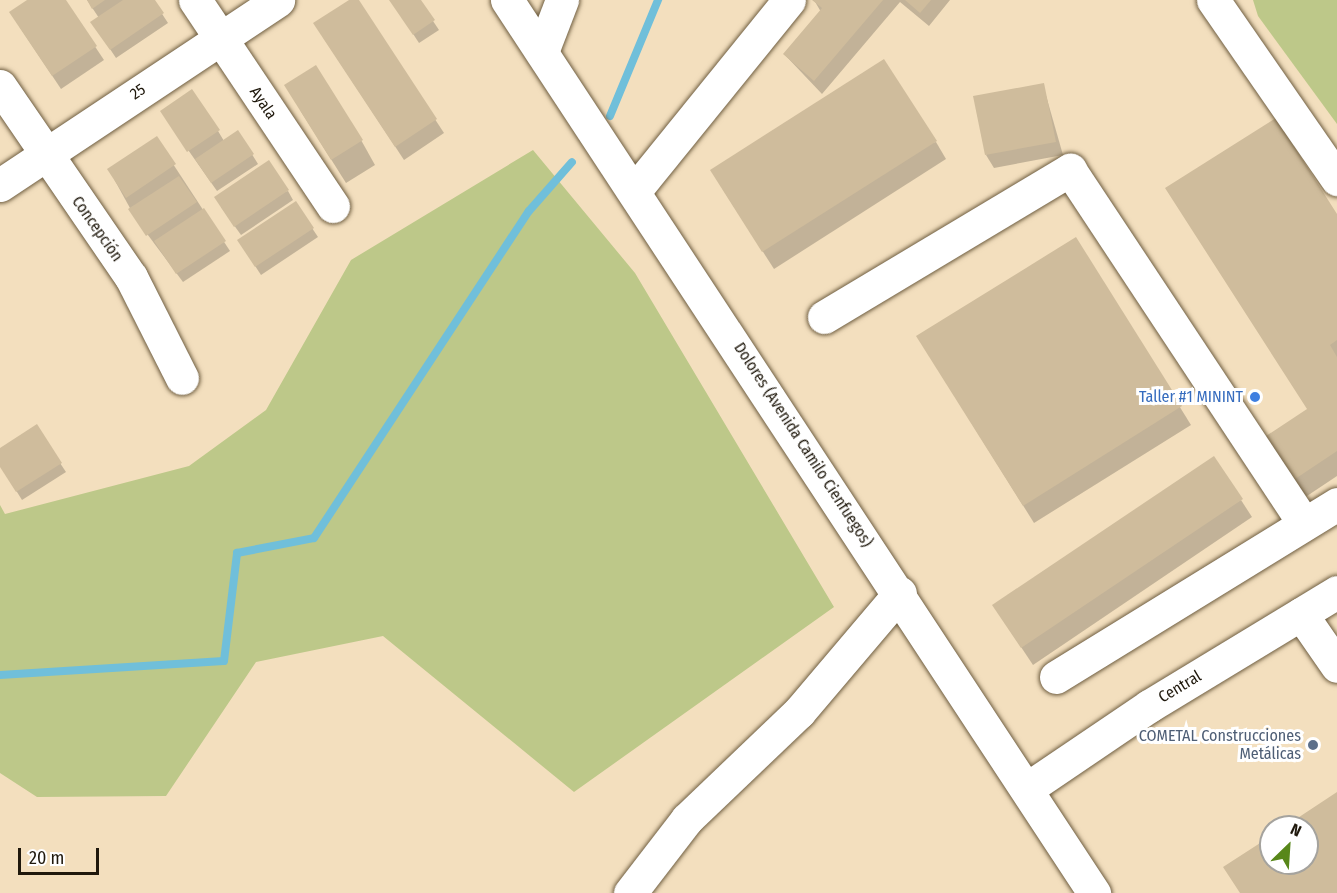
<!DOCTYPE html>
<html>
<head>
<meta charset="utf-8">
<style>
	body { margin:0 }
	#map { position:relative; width:1337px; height:893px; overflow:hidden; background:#f3dfbe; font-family:"Fira Sans Condensed",sans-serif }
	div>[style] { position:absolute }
	.green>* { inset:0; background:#bdc889 }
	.shadow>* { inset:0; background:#0003 }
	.stream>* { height:8px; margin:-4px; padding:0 4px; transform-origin:4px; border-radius:4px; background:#70bfda }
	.building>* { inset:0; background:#cfbc9c }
	.roads { filter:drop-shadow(0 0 2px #6f5e41) drop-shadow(0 0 2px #6f5e41) }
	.minor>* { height:33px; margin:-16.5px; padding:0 16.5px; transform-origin:16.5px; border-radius:16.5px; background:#fff }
	.major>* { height:33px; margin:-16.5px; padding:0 16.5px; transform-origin:16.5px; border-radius:16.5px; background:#fff }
	.dots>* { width:16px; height:16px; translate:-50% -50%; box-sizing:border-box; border:3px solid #fff; border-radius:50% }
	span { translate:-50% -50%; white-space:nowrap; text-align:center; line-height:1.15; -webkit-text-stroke:6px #fff; paint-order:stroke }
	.street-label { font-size:16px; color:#1f180c }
	.shop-label { font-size:16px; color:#366cbe }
	.right { translate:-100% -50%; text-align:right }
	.service-label { font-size:16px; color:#4e5e75 }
	.north { position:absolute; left:1259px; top:815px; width:60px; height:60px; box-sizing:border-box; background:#fff; border:2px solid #a5a39e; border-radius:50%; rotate:25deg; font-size:16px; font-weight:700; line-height:24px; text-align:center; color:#1f180c }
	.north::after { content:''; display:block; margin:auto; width:21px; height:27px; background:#58871a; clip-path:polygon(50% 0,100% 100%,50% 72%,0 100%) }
	.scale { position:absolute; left:18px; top:848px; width:81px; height:27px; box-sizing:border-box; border:3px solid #1f180c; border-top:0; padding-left:8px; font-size:18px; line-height:21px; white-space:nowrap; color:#1f180c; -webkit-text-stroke:4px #fff; paint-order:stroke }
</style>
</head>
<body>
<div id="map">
	<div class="green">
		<div style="clip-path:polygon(1253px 0,1337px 0,1337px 124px,1258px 16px)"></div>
		<div style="clip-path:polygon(533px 150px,635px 273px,834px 607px,574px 792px,383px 636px,256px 662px,166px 796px,37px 797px,0 773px,0 505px,5px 514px,189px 466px,266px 410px,351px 260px)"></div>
	</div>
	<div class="shadow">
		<div style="clip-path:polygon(30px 0,64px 0,104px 60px,61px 89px,19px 26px)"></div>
		<div style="clip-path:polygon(87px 0,153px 0,168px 23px,116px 58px,98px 31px,99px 18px)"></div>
		<div style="clip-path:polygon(352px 0,357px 0,444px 133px,404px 160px,323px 37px)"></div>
		<div style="clip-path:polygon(391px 0,419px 0,439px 30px,419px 43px)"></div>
		<div style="clip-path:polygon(814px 0,950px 0,929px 26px,900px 2px,822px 94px,785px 55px,821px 12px)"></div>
		<div style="clip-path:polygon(1043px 85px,1063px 155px,994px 168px,986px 155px)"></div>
		<div style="clip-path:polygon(300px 110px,361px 140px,375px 165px,346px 183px)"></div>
		<div style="clip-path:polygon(167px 120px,218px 131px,224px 141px,238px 132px,258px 164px,217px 191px)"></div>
		<div style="clip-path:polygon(156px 138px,230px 251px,183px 282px,136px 219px,114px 179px)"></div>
		<div style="clip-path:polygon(936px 142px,946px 159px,774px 269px,722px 188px)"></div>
		<div style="clip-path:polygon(288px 191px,293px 200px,241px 235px,221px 207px)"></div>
		<div style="clip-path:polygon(1337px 217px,1337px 476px,1304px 498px,1275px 457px,1308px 410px)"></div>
		<div style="clip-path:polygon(312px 228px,318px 237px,261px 275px,244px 249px)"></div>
		<div style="clip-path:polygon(1076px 239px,1191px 425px,1034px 523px,929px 355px)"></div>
		<div style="clip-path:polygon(0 450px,60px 463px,66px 472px,22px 500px,0 465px)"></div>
		<div style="clip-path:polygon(1241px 500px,1252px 517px,1033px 665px,1005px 623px)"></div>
	</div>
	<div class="stream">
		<div style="left:610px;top:116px;width:126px;rotate:-67.5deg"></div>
		<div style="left:0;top:675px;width:224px;rotate:-3.6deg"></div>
		<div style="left:224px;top:661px;width:109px;rotate:-83.1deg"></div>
		<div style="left:237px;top:553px;width:78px;rotate:-11deg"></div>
		<div style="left:314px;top:538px;width:391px;rotate:-56.7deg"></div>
		<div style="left:529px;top:211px;width:65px;rotate:-48.7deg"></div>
	</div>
	<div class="building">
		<div style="clip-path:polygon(27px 0,66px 0,97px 46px,52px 76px,9px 12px)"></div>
		<div style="clip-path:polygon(87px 0,105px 0,92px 9px)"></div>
		<div style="clip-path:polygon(123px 0,155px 0,164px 13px,110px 50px,90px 22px)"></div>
		<div style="clip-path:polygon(349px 0,359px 0,437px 119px,395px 147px,313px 23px)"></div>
		<div style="clip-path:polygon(389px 0,421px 0,435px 20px,413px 35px)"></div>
		<div style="clip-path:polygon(812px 0,883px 0,814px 81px,783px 54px,822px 8px)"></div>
		<div style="clip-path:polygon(905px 0,931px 0,920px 13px)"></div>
		<div style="clip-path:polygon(884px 59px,937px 141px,762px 252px,710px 170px)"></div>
		<div style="clip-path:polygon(316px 65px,363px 140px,331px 160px,284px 85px)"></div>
		<div style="clip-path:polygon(1044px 83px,1056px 142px,985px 155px,973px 96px)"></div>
		<div style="clip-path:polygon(192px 89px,220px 130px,187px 152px,160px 111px)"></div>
		<div style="clip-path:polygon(1276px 118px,1337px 214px,1337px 340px,1330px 345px,1337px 357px,1337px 451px,1292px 481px,1263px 438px,1307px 409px,1165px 188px)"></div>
		<div style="clip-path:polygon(238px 130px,254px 154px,211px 183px,195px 159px)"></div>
		<div style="clip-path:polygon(157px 136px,176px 164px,126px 198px,107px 169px)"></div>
		<div style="clip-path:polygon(269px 160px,289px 190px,234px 227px,214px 197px)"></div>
		<div style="clip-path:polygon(179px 176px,197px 202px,146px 236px,128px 209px)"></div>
		<div style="clip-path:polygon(296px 201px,314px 228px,255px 267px,237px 240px)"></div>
		<div style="clip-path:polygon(204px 208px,226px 241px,176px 274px,154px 241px)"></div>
		<div style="clip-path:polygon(1076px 237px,1182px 406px,1023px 506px,916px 336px)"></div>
		<div style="clip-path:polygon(37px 424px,62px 463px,16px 492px,0 467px,0 448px)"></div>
		<div style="clip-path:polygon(1214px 456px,1243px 499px,1021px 648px,992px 605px)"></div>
		<div style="clip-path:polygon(1337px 792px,1337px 893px,1240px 893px,1223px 867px,1271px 836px,1271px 863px,1307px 863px,1307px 827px,1284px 827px)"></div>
	</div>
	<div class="roads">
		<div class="minor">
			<div style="left:195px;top:0;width:248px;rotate:56.2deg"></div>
			<div style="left:1213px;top:0;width:218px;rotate:55.3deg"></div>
			<div style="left:542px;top:52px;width:56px;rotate:-69deg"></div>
			<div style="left:0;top:86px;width:232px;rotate:55.6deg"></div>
			<div style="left:131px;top:277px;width:113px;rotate:63.2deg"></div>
			<div style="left:0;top:185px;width:334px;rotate:-33.6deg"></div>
			<div style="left:636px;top:189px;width:243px;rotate:-51deg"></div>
			<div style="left:824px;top:317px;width:287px;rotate:-30.9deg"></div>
			<div style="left:1070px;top:170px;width:424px;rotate:56.5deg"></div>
			<div style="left:1301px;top:614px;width:63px;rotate:55.3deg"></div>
			<div style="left:1056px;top:677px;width:330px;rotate:-31.6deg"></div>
			<div style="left:1028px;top:788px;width:146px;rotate:-34.1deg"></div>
			<div style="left:1149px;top:706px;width:220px;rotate:-31.2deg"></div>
			<div style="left:630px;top:893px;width:93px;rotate:-52.4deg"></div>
			<div style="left:687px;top:819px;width:155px;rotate:-43.7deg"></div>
			<div style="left:799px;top:712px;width:156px;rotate:-49.7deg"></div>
		</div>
		<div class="major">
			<div style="left:507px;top:0;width:1069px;rotate:56.68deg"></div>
		</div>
	</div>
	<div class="dots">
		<div style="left:1255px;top:397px;background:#3f7fe0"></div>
		<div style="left:1313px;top:745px;background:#5c6f8a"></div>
	</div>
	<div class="street-label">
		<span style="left:138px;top:92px;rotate:-34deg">25</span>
		<span style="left:263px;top:103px;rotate:56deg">Ayala</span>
		<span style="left:97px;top:229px;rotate:55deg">Concepción</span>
		<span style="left:803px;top:445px;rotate:57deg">Dolores (Avenida Camilo Cienfuegos)</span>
		<span style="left:1180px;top:687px;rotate:-31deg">Central</span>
	</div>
	<div class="shop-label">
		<span class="right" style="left:1243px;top:397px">Taller #1 MININT</span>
	</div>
	<div class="service-label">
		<span class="right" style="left:1301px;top:745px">COMETAL Construcciones<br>Metálicas</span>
	</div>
	<div class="north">N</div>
	<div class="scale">20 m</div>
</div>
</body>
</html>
